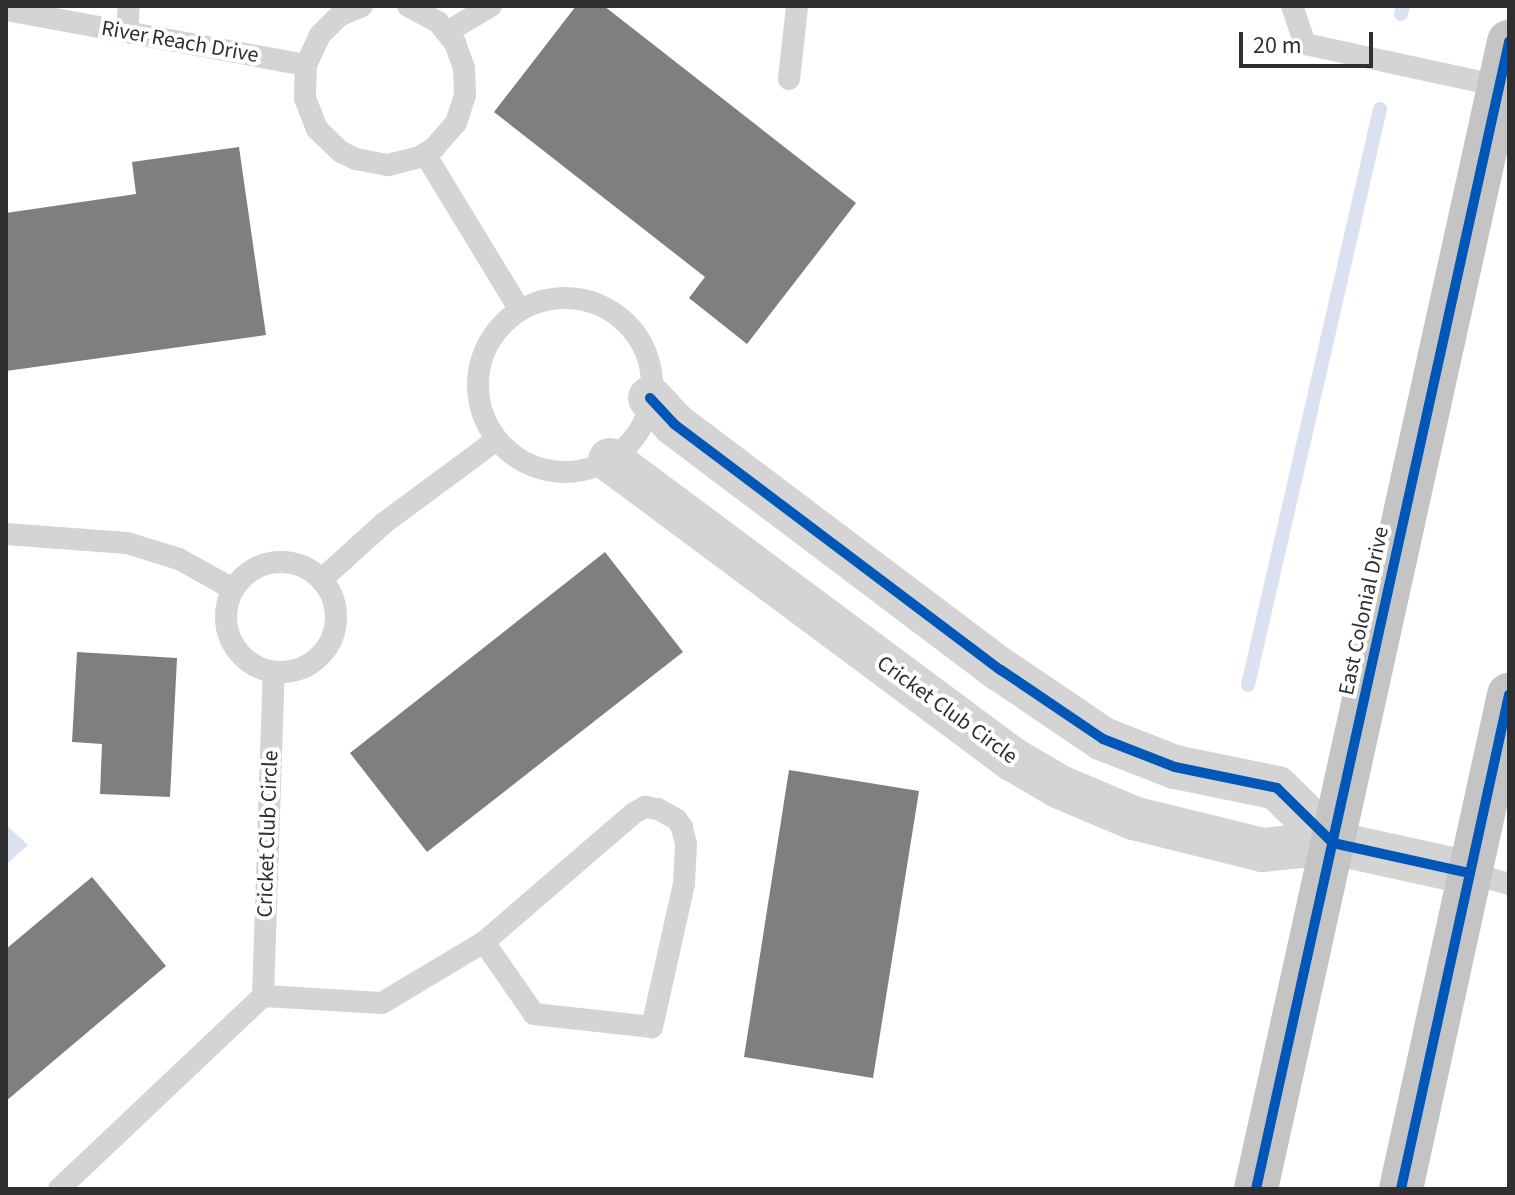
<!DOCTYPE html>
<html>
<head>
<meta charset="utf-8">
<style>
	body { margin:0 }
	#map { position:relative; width:1515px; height:1195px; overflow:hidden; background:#fff; font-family:"Source Sans 3",sans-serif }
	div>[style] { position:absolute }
	.water>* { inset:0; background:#dbe1f0 }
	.stream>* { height:14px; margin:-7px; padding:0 7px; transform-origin:7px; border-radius:7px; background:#dbe1f0 }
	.building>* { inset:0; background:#7f7f7f }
	.service>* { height:22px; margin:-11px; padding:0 11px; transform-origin:11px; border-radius:11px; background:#d4d4d4 }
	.service>.ring { margin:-11px; padding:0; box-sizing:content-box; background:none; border:22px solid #d4d4d4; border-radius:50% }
	.minor>* { height:44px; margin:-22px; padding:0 22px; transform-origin:22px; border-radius:22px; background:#d4d4d4 }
	.trunk>* { height:44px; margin:-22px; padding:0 22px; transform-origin:22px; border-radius:22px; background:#c4c4c4 }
	.cycleway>* { height:10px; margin:-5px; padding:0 5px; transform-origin:5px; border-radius:5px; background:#0057b8 }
	span { translate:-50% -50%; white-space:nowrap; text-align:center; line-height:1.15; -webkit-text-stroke:8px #fff; paint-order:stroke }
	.street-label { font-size:22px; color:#2f2f2f }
	.frame { position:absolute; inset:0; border:8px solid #2f2f2f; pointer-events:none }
	.scale { position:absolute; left:1239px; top:32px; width:134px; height:36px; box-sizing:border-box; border:4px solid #2f2f2f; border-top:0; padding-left:10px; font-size:24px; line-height:28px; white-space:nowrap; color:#2f2f2f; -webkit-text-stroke:6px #fff; paint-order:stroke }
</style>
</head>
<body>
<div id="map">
	<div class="water">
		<div style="clip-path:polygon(6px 825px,28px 845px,6px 865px)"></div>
	</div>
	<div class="stream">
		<div style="left:1401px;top:14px;width:8px;rotate:-76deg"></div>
		<div style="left:1248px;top:685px;width:591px;rotate:-77.09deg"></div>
	</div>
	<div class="building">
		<div style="clip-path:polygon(576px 6px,604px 6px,856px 203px,747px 344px,689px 298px,705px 277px,494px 112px)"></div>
		<div style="clip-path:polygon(239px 147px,266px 335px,6px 371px,6px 213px,136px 194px,132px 162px)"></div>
		<div style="clip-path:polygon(605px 552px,683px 652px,427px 852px,350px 753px)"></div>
		<div style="clip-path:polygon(77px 652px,177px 658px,170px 797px,100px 794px,102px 744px,72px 742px)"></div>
		<div style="clip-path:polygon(789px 770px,919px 791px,873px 1078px,744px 1057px)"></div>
		<div style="clip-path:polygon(92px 877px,166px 966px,6px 1101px,6px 949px)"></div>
	</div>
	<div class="service">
		<div style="left:362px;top:6px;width:25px;rotate:157deg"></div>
		<div style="left:339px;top:16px;width:27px;rotate:135deg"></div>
		<div style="left:320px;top:35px;width:33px;rotate:115deg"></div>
		<div style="left:306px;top:65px;width:33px;rotate:92deg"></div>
		<div style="left:305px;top:98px;width:33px;rotate:69deg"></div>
		<div style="left:317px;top:129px;width:33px;rotate:44deg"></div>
		<div style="left:341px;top:152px;width:17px;rotate:25deg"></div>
		<div style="left:356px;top:159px;width:33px;rotate:11deg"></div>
		<div style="left:388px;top:165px;width:33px;rotate:-14deg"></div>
		<div style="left:420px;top:157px;width:17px;rotate:-33deg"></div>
		<div style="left:434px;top:148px;width:33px;rotate:-49deg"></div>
		<div style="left:456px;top:123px;width:29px;rotate:-72deg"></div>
		<div style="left:465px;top:95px;width:27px;rotate:-92deg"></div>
		<div style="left:464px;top:68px;width:27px;rotate:-110deg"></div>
		<div style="left:455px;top:43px;width:27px;rotate:-129deg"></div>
		<div style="left:438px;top:22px;width:34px;rotate:-152deg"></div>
		<div style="left:1292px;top:6px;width:40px;rotate:71.1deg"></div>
		<div style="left:1305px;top:44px;width:198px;rotate:12.2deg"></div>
		<div style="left:6px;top:10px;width:305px;rotate:10.4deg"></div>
		<div style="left:127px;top:32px;width:26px;rotate:-86deg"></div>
		<div style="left:447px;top:32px;width:51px;rotate:-30.6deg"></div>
		<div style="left:789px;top:79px;width:73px;rotate:-83.7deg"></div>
		<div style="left:425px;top:154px;width:183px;rotate:58.7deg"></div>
		<div class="ring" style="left:478px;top:298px;width:152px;height:152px"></div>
		<div style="left:6px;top:534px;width:121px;rotate:4.3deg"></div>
		<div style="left:127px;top:543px;width:54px;rotate:17.1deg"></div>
		<div style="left:179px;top:559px;width:62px;rotate:29.1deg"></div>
		<div class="ring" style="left:226px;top:562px;width:88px;height:88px"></div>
		<div style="left:321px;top:580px;width:85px;rotate:-42.1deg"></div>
		<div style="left:384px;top:523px;width:139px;rotate:-36.5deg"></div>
		<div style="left:1470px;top:873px;width:41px;rotate:15.8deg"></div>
		<div style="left:263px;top:996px;width:119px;rotate:3.4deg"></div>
		<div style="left:382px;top:1003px;width:119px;rotate:-30.9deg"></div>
		<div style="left:484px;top:942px;width:198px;rotate:-40.7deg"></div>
		<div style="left:634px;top:813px;width:13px;rotate:-29deg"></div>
		<div style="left:645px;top:807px;width:13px;rotate:9deg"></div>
		<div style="left:658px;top:809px;width:21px;rotate:29deg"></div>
		<div style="left:676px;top:819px;width:10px;rotate:53deg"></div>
		<div style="left:682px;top:827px;width:17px;rotate:77deg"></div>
		<div style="left:686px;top:844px;width:40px;rotate:92.9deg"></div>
		<div style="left:684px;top:884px;width:147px;rotate:102.6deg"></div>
		<div style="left:652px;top:1027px;width:119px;rotate:-173.7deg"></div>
		<div style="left:534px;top:1014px;width:88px;rotate:-124.8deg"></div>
		<div style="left:59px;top:1189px;width:281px;rotate:-43.4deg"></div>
		<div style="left:263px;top:996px;width:324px;rotate:-88.1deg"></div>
	</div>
	<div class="minor">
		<div style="left:650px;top:398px;width:35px;rotate:47deg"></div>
		<div style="left:674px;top:424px;width:409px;rotate:37deg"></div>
		<div style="left:1001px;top:670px;width:123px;rotate:34.1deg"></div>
		<div style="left:1103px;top:739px;width:77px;rotate:21.3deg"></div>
		<div style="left:1175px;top:767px;width:104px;rotate:11.6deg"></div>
		<div style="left:1277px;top:788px;width:78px;rotate:44.5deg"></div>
		<div style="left:1333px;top:843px;width:140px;rotate:12.4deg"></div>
		<div style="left:610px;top:460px;width:501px;rotate:36.64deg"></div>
		<div style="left:1012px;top:759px;width:56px;rotate:30.3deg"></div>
		<div style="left:1060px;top:787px;width:79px;rotate:23deg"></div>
		<div style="left:1133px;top:818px;width:133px;rotate:13.9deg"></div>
		<div style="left:1262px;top:850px;width:71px;rotate:-5.6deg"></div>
	</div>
	<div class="trunk">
		<div style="left:1256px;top:1189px;width:1175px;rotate:-77.56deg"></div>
		<div style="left:1401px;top:1189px;width:506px;rotate:-77.67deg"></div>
	</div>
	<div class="cycleway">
		<div style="left:650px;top:398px;width:35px;rotate:47deg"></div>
		<div style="left:674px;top:424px;width:409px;rotate:37deg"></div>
		<div style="left:1001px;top:670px;width:123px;rotate:34.1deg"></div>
		<div style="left:1103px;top:739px;width:77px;rotate:21.3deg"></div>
		<div style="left:1175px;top:767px;width:104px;rotate:11.6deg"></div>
		<div style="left:1277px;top:788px;width:78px;rotate:44.5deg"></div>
		<div style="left:1333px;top:843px;width:140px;rotate:12.4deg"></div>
		<div style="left:1256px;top:1189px;width:1175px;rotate:-77.56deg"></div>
		<div style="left:1401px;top:1189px;width:506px;rotate:-77.67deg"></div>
	</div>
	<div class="street-label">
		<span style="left:180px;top:42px;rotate:10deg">River Reach Drive</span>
		<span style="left:1364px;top:611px;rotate:-78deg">East Colonial Drive</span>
		<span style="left:947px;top:710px;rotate:36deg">Cricket Club Circle</span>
		<span style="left:268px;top:834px;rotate:-88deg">Cricket Club Circle</span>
	</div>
	<div class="frame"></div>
	<div class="scale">20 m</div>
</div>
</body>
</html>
